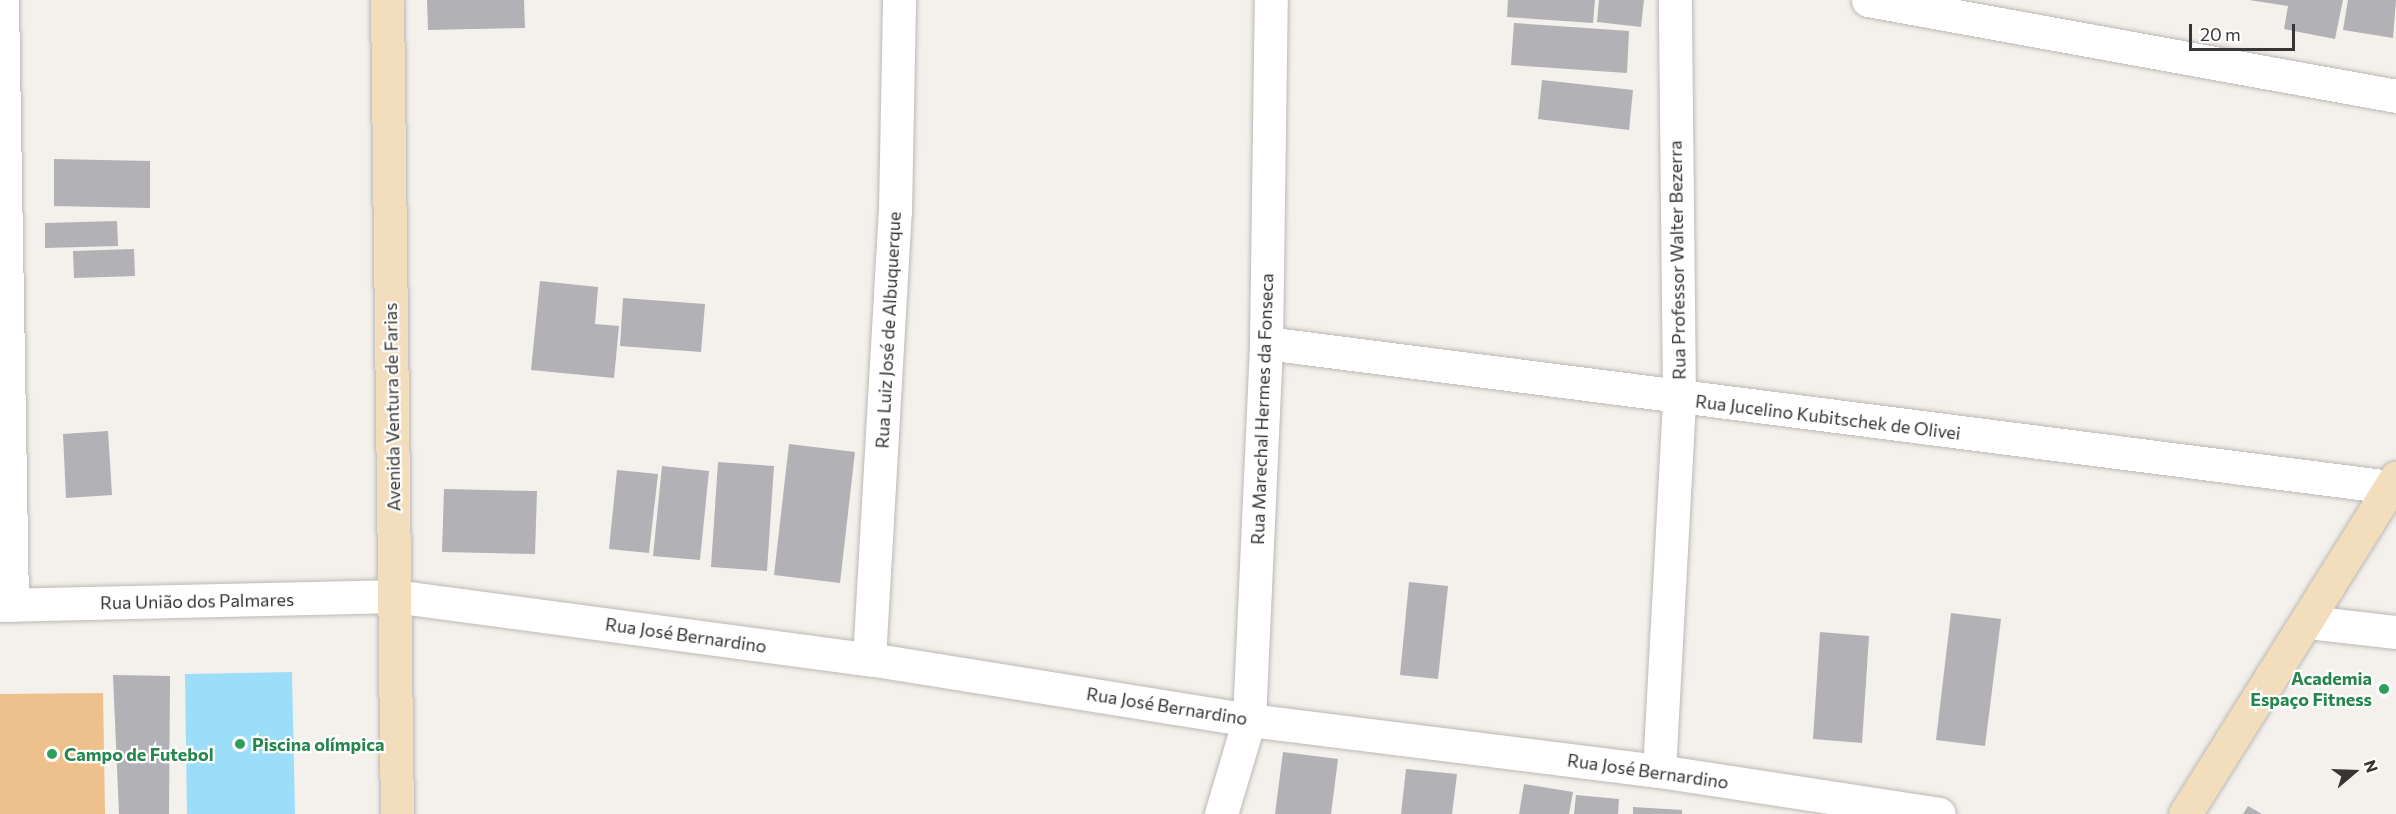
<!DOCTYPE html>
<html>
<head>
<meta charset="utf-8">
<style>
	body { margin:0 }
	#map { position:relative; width:2396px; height:814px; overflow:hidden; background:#f4f1ed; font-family:Commissioner,sans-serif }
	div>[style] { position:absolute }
	.green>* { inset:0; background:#edc08c }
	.water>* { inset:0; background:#9cdefa }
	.building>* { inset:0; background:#b1b1b6 }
	.roads { filter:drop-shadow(0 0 2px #bcb8b5) drop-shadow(0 0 2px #bcb8b5) }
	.street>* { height:33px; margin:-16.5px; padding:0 16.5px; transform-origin:16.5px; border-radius:16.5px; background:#fff }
	.secondary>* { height:33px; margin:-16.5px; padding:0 16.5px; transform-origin:16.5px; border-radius:16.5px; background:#f2debc }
	.dots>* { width:16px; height:16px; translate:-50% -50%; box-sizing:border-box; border:3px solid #fff; border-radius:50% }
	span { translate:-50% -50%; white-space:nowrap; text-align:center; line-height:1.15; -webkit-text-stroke:4.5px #fff; paint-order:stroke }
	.street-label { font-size:18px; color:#373634 }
	.leisure-label { font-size:18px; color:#27864d; font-weight:700 }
	.right { translate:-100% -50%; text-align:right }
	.left { translate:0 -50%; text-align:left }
	.north { position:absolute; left:2324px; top:742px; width:60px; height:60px; -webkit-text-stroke:4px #fff; paint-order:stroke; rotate:71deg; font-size:16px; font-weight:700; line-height:24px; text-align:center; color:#373634 }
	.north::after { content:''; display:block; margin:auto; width:21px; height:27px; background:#373634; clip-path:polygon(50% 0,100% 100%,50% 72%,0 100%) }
	.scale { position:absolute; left:2189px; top:24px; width:106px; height:27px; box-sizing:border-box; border:3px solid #373634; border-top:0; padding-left:8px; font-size:18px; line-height:21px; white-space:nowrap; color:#373634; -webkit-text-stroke:4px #fff; paint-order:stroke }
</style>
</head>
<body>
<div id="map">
	<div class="green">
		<div style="clip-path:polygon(103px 693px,105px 814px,0 814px,0 694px)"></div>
	</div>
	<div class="water">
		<div style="clip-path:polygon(292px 672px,295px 814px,187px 814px,185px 674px)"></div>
	</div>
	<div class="building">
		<div style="clip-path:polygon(427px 0,524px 0,525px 28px,428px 30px)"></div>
		<div style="clip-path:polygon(1508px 0,1595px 0,1593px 23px,1507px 17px)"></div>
		<div style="clip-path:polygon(1599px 0,1644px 0,1641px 27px,1597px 22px)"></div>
		<div style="clip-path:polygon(2249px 0,2343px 0,2335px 39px,2284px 29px,2288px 6px)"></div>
		<div style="clip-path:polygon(2348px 0,2396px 0,2393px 38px,2343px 30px)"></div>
		<div style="clip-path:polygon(1514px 23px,1629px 31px,1627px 73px,1511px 65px)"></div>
		<div style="clip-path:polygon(1542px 80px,1633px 90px,1629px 130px,1538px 119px)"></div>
		<div style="clip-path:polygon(54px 159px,150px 161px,150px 208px,54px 206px)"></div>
		<div style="clip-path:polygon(117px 221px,118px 246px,45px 248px,45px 223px)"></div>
		<div style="clip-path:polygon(134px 249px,135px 276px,74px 278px,73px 251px)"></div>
		<div style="clip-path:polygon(540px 281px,598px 287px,595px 324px,619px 326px,614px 378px,531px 370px)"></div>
		<div style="clip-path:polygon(623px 298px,705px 304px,701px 352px,620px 346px)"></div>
		<div style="clip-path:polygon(108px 431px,112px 495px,66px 498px,63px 434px)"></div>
		<div style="clip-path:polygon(789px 444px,855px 452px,840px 583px,774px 575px)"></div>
		<div style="clip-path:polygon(718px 462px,774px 466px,767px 571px,711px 567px)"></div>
		<div style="clip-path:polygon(662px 466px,709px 471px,700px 560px,653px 556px)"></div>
		<div style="clip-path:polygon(617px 470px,658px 474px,649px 553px,609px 549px)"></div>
		<div style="clip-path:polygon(444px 489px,537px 491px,535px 554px,442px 552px)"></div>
		<div style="clip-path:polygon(1409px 582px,1448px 586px,1438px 679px,1400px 675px)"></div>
		<div style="clip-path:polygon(1951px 613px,2001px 619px,1985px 746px,1936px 740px)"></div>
		<div style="clip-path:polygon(1820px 632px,1869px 636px,1862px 743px,1813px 739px)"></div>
		<div style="clip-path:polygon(113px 675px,170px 676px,169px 814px,119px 814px)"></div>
		<div style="clip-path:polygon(1283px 752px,1338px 759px,1331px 814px,1275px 814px)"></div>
		<div style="clip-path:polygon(1406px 769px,1457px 774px,1452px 814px,1401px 814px)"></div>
		<div style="clip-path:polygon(1524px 784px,1573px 792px,1569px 814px,1519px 814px)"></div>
		<div style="clip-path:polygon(1576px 795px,1619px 799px,1618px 814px,1574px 814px)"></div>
		<div style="clip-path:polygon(2248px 806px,2262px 814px,2243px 814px)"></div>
		<div style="clip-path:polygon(1633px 807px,1682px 810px,1682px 814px,1633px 814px)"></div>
	</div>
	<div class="roads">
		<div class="street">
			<div style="left:2px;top:0;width:605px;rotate:89.05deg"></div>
			<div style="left:1868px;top:0;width:537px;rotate:10.3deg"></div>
			<div style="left:1266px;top:343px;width:1133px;rotate:7.3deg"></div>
			<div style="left:0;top:605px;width:394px;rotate:-1.3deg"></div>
			<div style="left:394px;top:596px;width:479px;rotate:7.6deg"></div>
			<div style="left:869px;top:659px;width:385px;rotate:9.1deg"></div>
			<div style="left:1249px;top:720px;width:413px;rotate:7.1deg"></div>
			<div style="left:1659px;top:771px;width:283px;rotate:8.7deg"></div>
			<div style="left:2308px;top:622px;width:89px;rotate:6.5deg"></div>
			<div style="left:869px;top:659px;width:449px;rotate:-86.7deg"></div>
			<div style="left:895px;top:211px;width:211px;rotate:-88.9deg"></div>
			<div style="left:1659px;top:771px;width:373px;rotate:-86.9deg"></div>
			<div style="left:1679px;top:399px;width:399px;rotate:-90.6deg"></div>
			<div style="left:1221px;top:814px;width:98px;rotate:-73.4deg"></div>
			<div style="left:1249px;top:720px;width:377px;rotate:-87.4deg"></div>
			<div style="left:1266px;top:343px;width:343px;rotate:-89.2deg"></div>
		</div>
		<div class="secondary">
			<div style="left:387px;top:0;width:814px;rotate:89.3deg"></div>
			<div style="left:2185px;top:814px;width:397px;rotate:-57.9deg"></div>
		</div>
	</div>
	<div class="dots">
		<div style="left:2384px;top:689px;background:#2e9e5b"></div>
		<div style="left:240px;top:744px;background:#2e9e5b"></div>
		<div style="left:52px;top:754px;background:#2e9e5b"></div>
	</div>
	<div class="street-label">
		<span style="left:1677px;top:260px;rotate:-91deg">Rua Professor Walter Bezerra</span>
		<span style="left:888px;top:330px;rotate:-87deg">Rua Luiz José de Albuquerque</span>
		<span style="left:392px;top:407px;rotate:-91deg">Avenida Ventura de Farias</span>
		<span style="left:1262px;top:409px;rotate:-88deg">Rua Marechal Hermes da Fonseca</span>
		<span style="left:1828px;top:417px;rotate:7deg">Rua Jucelino Kubitschek de Olivei</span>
		<span style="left:197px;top:601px;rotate:-1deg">Rua União dos Palmares</span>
		<span style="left:686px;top:635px;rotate:8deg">Rua José Bernardino</span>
		<span style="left:1167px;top:706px;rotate:9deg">Rua José Bernardino</span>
		<span style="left:1648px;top:771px;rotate:8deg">Rua José Bernardino</span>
	</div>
	<div class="leisure-label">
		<span class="right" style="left:2372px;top:689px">Academia<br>Espaço Fitness</span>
		<span class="left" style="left:252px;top:744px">Piscina olímpica</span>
		<span class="left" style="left:64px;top:754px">Campo de Futebol</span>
	</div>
	<div class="north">N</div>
	<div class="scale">20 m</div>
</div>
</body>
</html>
